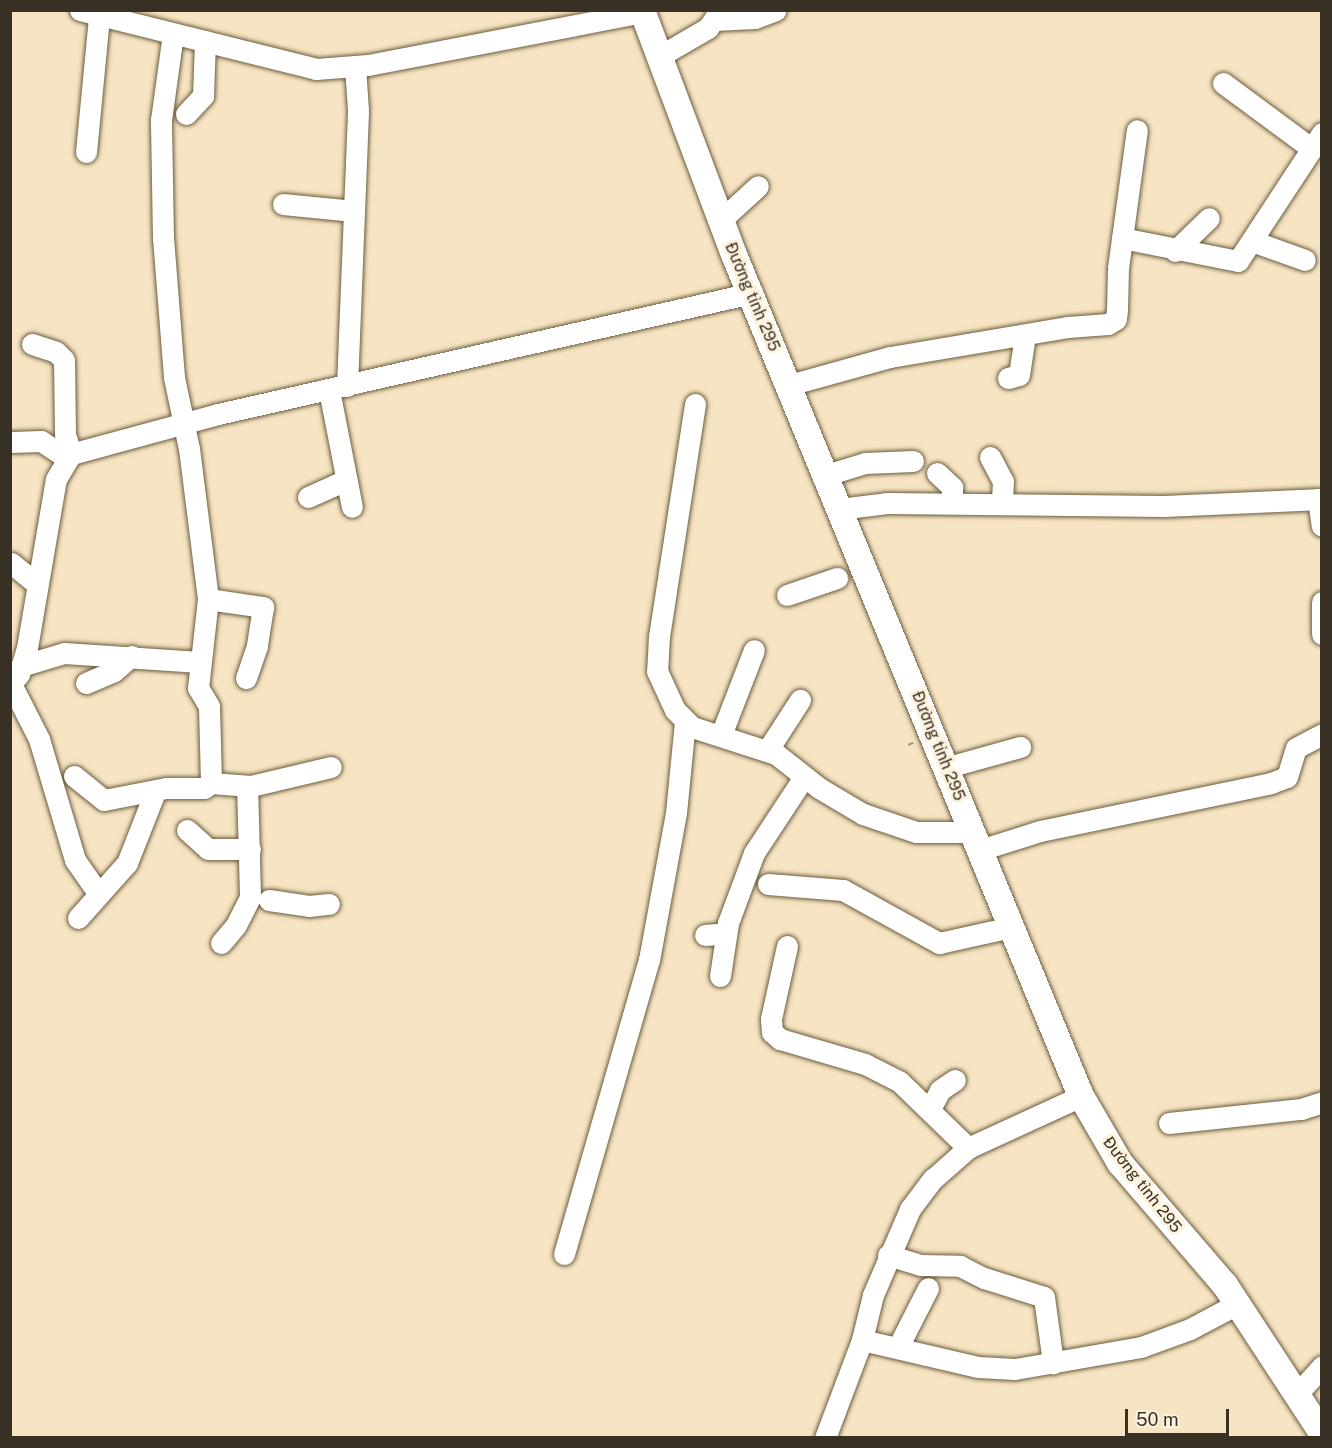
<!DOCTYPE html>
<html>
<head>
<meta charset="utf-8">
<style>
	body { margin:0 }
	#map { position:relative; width:1332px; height:1448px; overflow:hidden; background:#f6e4c2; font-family:"Public Sans",sans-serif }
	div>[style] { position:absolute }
	.path>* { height:2px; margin-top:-1px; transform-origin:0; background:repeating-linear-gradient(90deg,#a6997f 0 6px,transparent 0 9px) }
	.roads { filter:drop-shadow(0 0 2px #6b5b3e) drop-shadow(0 0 2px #6b5b3e) }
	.minor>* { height:21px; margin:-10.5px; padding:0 10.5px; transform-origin:10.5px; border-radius:10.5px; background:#fff }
	.major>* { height:26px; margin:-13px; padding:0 13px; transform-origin:13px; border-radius:13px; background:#fff }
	span { translate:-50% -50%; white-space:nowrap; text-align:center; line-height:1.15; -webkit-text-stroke:6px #fdf2de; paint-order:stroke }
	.street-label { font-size:16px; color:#373023 }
	.frame { position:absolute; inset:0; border:12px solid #373023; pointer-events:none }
	.scale { position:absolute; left:1125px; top:1409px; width:104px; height:27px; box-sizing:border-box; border:3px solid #373023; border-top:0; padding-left:8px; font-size:18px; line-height:21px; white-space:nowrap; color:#373023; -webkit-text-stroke:4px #fdf2de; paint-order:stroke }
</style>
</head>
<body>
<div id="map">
	<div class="path">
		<div style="left:908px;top:745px;width:8px;rotate:-23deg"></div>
	</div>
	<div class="roads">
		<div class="minor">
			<div style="left:80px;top:10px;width:243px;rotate:14deg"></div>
			<div style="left:316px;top:69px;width:52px;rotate:-4.4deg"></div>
			<div style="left:368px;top:65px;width:280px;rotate:-10.9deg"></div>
			<div style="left:714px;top:20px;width:41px;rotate:-2.8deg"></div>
			<div style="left:755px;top:18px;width:22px;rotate:-21deg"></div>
			<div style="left:658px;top:57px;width:58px;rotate:-30.1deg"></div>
			<div style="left:708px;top:28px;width:22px;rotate:-56deg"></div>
			<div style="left:1223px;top:83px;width:109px;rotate:36.5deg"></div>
			<div style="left:186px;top:114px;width:25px;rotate:-47deg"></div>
			<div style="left:203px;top:96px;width:55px;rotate:-87.9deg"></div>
			<div style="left:86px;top:152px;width:137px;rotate:-84.5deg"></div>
			<div style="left:283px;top:204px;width:71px;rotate:5.6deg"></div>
			<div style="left:721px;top:220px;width:50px;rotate:-42.6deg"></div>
			<div style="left:1122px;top:238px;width:118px;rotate:11.2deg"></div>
			<div style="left:1238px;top:261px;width:153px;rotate:-56.7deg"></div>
			<div style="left:1252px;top:241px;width:56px;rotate:19.7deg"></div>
			<div style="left:1175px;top:251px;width:47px;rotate:-44.1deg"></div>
			<div style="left:32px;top:344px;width:25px;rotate:18deg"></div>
			<div style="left:56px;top:352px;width:11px;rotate:45deg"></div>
			<div style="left:64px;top:360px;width:74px;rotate:89.2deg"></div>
			<div style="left:65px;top:434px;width:21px;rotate:73deg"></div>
			<div style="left:1008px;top:378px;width:11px;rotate:-15deg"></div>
			<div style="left:1019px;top:375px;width:40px;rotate:-81.5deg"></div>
			<div style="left:789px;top:385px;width:105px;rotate:-15.5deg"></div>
			<div style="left:890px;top:357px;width:181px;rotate:-9.6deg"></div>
			<div style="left:1068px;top:327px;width:40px;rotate:-4.3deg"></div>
			<div style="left:1108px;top:324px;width:9px;rotate:-32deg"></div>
			<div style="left:1116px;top:319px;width:9px;rotate:-84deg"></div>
			<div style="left:1117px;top:310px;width:42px;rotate:-88.6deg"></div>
			<div style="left:1118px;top:268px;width:139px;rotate:-82.2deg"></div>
			<div style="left:347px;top:386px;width:276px;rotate:-87.7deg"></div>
			<div style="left:358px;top:110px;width:44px;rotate:-93.9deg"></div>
			<div style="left:329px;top:390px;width:119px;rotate:78.9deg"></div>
			<div style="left:695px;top:404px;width:235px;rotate:98.8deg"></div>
			<div style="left:659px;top:636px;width:35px;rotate:93deg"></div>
			<div style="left:657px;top:671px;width:43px;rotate:65.2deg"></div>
			<div style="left:675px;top:710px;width:24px;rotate:45deg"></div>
			<div style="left:692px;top:727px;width:88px;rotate:17.8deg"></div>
			<div style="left:776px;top:754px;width:55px;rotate:38.3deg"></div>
			<div style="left:819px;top:788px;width:51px;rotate:30.6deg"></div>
			<div style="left:863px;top:814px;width:56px;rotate:18.8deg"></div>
			<div style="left:916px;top:832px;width:55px"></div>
			<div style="left:12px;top:442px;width:29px;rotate:-2deg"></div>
			<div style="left:41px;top:441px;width:31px;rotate:33deg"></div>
			<div style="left:990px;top:457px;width:27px;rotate:62deg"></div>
			<div style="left:1003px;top:481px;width:22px;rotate:93deg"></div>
			<div style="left:937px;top:473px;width:21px;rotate:43deg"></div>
			<div style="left:952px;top:487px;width:15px;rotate:90deg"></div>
			<div style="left:826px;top:475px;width:41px;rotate:-17.1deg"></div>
			<div style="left:865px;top:463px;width:48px;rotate:-2.4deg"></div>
			<div style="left:308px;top:497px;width:42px;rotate:-24.1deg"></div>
			<div style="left:1318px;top:499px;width:27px;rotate:82deg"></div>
			<div style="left:839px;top:509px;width:48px;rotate:-7.1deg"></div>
			<div style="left:887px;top:503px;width:277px;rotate:0.6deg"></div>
			<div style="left:1164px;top:506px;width:158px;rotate:-2.5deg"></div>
			<div style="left:11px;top:563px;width:33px;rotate:39deg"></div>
			<div style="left:787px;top:595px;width:53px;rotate:-18.8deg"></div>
			<div style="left:208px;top:599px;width:56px;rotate:8.3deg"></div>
			<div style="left:263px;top:607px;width:39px;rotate:99deg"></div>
			<div style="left:257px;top:646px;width:34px;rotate:109deg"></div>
			<div style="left:1322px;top:602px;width:32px;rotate:90deg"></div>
			<div style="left:21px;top:666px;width:45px;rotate:-16.8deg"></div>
			<div style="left:64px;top:653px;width:136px;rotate:3.8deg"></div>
			<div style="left:86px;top:683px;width:30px;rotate:-23deg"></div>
			<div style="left:114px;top:671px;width:23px;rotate:-41deg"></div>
			<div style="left:11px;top:684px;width:62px;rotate:63deg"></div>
			<div style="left:39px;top:739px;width:126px;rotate:73.4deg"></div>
			<div style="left:75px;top:860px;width:39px;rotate:55deg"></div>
			<div style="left:10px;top:685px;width:14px;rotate:-51deg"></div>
			<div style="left:19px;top:674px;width:27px;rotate:-73deg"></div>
			<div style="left:27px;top:648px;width:171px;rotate:-80.3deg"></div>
			<div style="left:56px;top:479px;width:29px;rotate:-59deg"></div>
			<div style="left:71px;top:454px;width:152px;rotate:-15.2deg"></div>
			<div style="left:218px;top:414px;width:548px;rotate:-12.77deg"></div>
			<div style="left:721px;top:735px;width:91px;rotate:-68.8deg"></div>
			<div style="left:767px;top:751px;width:61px;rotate:-57.1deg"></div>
			<div style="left:948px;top:767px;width:75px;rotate:-15.5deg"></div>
			<div style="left:74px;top:776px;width:38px;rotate:39deg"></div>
			<div style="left:104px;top:800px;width:63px;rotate:-11deg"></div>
			<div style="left:166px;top:788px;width:38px"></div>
			<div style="left:204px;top:788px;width:9px;rotate:-36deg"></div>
			<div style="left:211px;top:783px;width:77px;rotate:-91.5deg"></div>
			<div style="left:209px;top:706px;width:21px;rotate:-121deg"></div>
			<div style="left:198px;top:688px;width:90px;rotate:-83.6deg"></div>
			<div style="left:208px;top:599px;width:151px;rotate:-97.2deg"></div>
			<div style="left:189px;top:449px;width:74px;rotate:-101.8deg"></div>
			<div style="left:174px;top:377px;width:139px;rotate:-94.5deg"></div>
			<div style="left:163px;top:238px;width:118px;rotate:-91deg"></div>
			<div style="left:161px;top:120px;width:87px;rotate:-82.1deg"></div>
			<div style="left:211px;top:783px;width:40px;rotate:4.3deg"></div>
			<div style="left:251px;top:786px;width:82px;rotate:-13.4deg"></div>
			<div style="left:187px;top:830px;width:28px;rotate:42deg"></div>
			<div style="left:208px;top:849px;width:42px"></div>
			<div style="left:980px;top:850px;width:63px;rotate:-17.6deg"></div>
			<div style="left:1040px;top:831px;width:236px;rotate:-11.7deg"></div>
			<div style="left:1271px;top:783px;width:17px;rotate:-21deg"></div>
			<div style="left:1287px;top:777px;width:30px;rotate:-73deg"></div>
			<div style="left:1296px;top:748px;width:30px;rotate:-28deg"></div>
			<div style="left:768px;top:884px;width:75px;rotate:4.6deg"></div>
			<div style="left:843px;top:890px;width:110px;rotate:28.9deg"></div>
			<div style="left:939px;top:943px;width:74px;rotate:-12.5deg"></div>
			<div style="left:269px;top:900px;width:40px;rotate:8.5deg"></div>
			<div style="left:309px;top:906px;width:20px;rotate:-6deg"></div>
			<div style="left:78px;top:918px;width:74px;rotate:-48.3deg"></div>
			<div style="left:127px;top:863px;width:76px;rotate:-68.5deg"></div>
			<div style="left:705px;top:935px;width:21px;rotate:-5deg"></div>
			<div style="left:221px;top:943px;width:23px;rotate:-50deg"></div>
			<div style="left:236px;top:925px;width:31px;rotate:-63deg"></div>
			<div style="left:250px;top:897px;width:111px;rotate:-91.5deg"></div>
			<div style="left:787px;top:946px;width:75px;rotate:102.4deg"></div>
			<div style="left:771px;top:1019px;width:13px;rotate:86deg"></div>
			<div style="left:772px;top:1032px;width:11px;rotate:41deg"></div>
			<div style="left:780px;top:1039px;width:89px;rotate:16.4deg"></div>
			<div style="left:865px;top:1064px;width:39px;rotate:27deg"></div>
			<div style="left:900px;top:1082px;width:95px;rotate:44.1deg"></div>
			<div style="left:720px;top:976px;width:54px;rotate:-81.4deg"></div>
			<div style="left:728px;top:923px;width:75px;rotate:-69.6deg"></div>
			<div style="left:754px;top:853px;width:91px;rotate:-56.7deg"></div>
			<div style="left:930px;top:1109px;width:21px;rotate:-62deg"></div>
			<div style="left:940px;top:1090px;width:18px;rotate:-34deg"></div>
			<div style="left:1169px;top:1123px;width:133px;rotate:-6.1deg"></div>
			<div style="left:1301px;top:1109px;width:22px;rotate:-18deg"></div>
			<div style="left:564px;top:1254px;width:306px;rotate:-73.9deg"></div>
			<div style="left:649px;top:960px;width:149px;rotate:-79.6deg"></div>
			<div style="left:676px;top:813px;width:92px;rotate:-84.4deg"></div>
			<div style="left:888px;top:1255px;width:34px;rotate:17deg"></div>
			<div style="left:921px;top:1265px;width:39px;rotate:1deg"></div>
			<div style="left:960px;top:1266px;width:27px;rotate:27deg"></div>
			<div style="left:984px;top:1278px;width:63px;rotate:17.6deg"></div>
			<div style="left:1044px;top:1297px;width:67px;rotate:82.2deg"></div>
			<div style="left:862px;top:1340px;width:119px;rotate:13.1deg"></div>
			<div style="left:978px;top:1367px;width:37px;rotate:3deg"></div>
			<div style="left:1015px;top:1369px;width:128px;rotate:-9.9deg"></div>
			<div style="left:1141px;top:1347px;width:52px;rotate:-20.2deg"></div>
			<div style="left:1190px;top:1329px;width:53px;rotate:-28deg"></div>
			<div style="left:898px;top:1347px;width:66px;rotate:-63deg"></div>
			<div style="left:1298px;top:1393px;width:36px;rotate:-48deg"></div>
			<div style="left:825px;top:1438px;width:105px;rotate:-69.3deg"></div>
			<div style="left:862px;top:1340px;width:46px;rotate:-76.3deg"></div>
			<div style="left:873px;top:1295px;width:94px;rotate:-66.7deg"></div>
			<div style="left:910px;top:1209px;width:38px;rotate:-53deg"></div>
			<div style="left:933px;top:1179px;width:47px;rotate:-41.5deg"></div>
			<div style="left:968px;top:1148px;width:124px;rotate:-24.7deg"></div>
		</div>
		<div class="major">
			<div style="left:642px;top:10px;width:264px;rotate:69.4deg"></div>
			<div style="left:735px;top:257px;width:908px;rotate:67.59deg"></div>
			<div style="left:1081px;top:1096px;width:78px;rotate:59.8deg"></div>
			<div style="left:1120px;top:1163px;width:161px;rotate:49.3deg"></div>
			<div style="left:1225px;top:1285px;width:177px;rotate:56.8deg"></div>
		</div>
	</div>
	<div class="street-label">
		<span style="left:752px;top:297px;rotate:67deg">Đường tỉnh 295</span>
		<span style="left:938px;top:746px;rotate:68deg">Đường tỉnh 295</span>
		<span style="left:1142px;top:1185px;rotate:52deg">Đường tỉnh 295</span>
	</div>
	<div class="frame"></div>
	<div class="scale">50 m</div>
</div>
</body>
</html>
